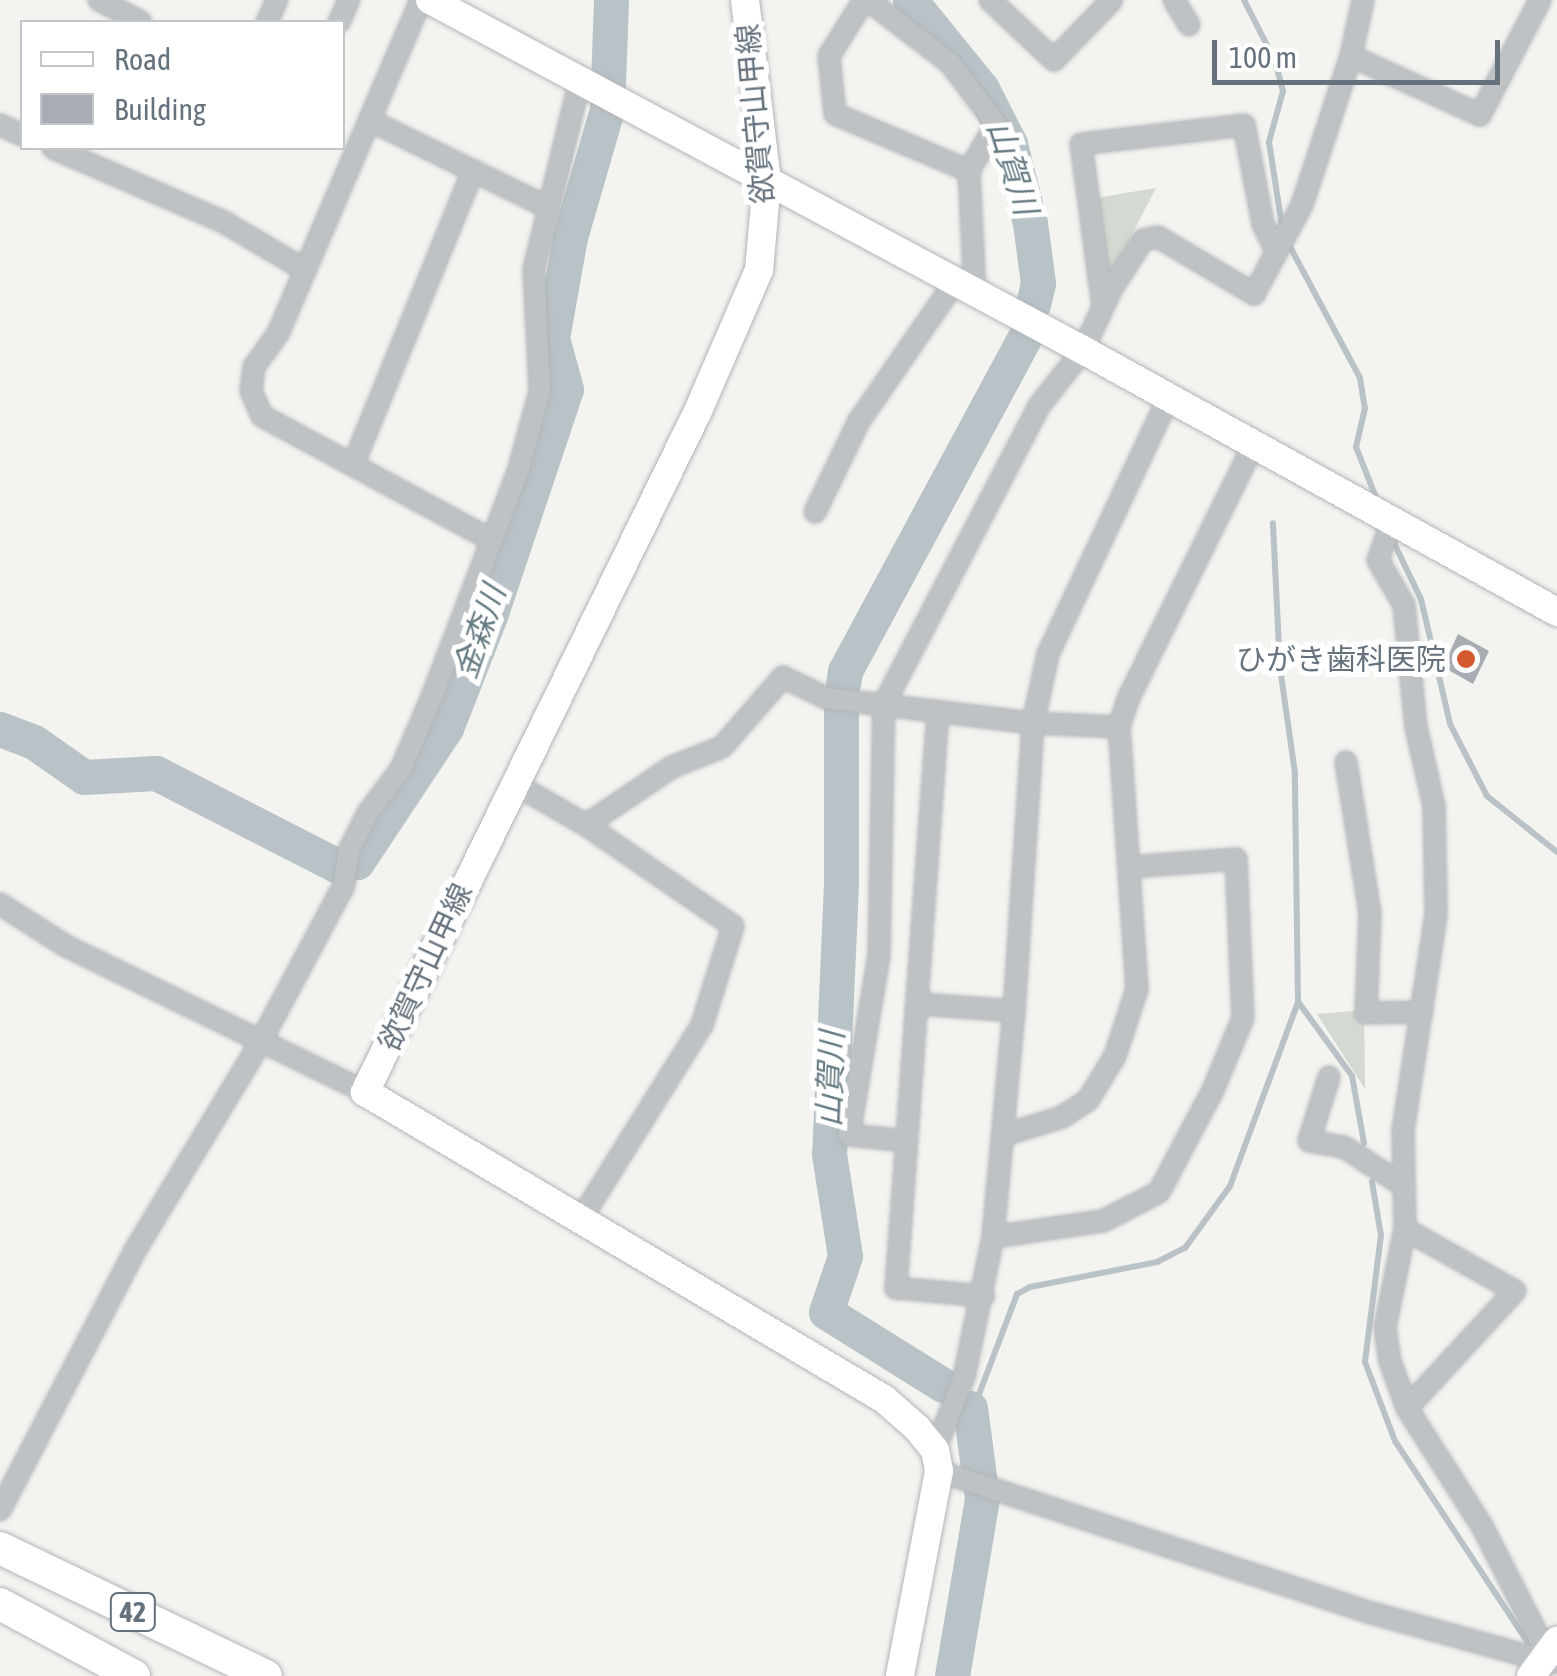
<!DOCTYPE html>
<html>
<head>
<meta charset="utf-8">
<style>
	body { margin:0 }
	#map { position:relative; width:1557px; height:1676px; overflow:hidden; background:#f3f3f0; font-family:"Asap Condensed","Noto Sans JP",sans-serif }
	div>[style] { position:absolute }
	.green>* { inset:0; background:#d4dad1 }
	.stream>* { height:6px; margin:-3px; padding:0 3px; transform-origin:3px; border-radius:3px; background:#b8c2c7 }
	.river>* { height:35px; margin:-17.5px; padding:0 17.5px; transform-origin:17.5px; border-radius:17.5px; background:#b8c2c7 }
	.building>* { inset:0; background:#a7adb2 }
	.roads { filter:drop-shadow(0 0 2px #b1b5b9) drop-shadow(0 0 2px #b1b5b9) }
	.street>* { height:20px; margin:-10px; padding:0 10px; transform-origin:10px; border-radius:10px; background:#bfc2c5 }
	.secondary>* { height:28px; margin:-14px; padding:0 14px; transform-origin:14px; border-radius:14px; background:#fff }
	.primary>* { height:32px; margin:-16px; padding:0 16px; transform-origin:16px; border-radius:16px; background:#fff }
	.dots>* { width:28px; height:28px; translate:-50% -50%; box-sizing:border-box; border:5px solid #fff; border-radius:50% }
	span { translate:-50% -50%; white-space:nowrap; text-align:center; line-height:1.15; -webkit-text-stroke:10px #fff; paint-order:stroke }
	.shield-label span { padding:2px 8px; background:#fff; border:2px solid; border-radius:8px; -webkit-text-stroke-width:0 }
	.shield-label { font-size:28px; color:#65727e; font-weight:700 }
	.street-label { font-size:30px; color:#65727e }
	.poi-label { font-size:30px; color:#65727e }
	.right { translate:-100% -50%; text-align:right }
	.water-label { font-size:32px; color:#657a83; font-style:italic }
	.legend { position:absolute; left:20px; top:20px; width:325px; height:130px; box-sizing:border-box; background:#fff; border:2px solid #c1c7cb; margin:0; padding:12px 18px; list-style:none; font-size:30px; color:#65727e }
	.legend li { display:flex; align-items:center; gap:20px; height:50px }
	.legend b { width:50px; border:2px solid #c1c7cb }
	.scale { position:absolute; left:1212px; top:40px; width:288px; height:45px; box-sizing:border-box; border:5px solid #65727e; border-top:0; padding-left:12px; font-size:30px; line-height:35px; white-space:nowrap; color:#65727e; -webkit-text-stroke:8px #fff; paint-order:stroke }
</style>
</head>
<body>
<div id="map">
	<div class="green">
		<div style="clip-path:polygon(1156px 188px,1109px 279px,1095px 198px)"></div>
		<div style="clip-path:polygon(1364px 1010px,1365px 1089px,1317px 1014px)"></div>
	</div>
	<div class="stream">
		<div style="left:1244px;top:0;width:68px;rotate:63.1deg"></div>
		<div style="left:1275px;top:61px;width:31px;rotate:75deg"></div>
		<div style="left:1283px;top:91px;width:53px;rotate:105.4deg"></div>
		<div style="left:1269px;top:142px;width:91px;rotate:81.2deg"></div>
		<div style="left:1288px;top:243px;width:153px;rotate:61.9deg"></div>
		<div style="left:1360px;top:378px;width:30px;rotate:81deg"></div>
		<div style="left:1365px;top:408px;width:40px;rotate:103deg"></div>
		<div style="left:1356px;top:447px;width:52px;rotate:68.4deg"></div>
		<div style="left:1392px;top:539px;width:67px;rotate:64.2deg"></div>
		<div style="left:1421px;top:599px;width:128px;rotate:76.9deg"></div>
		<div style="left:1450px;top:724px;width:81px;rotate:62.8deg"></div>
		<div style="left:1487px;top:796px;width:90px;rotate:38.7deg"></div>
		<div style="left:1299px;top:1003px;width:90px;rotate:54deg"></div>
		<div style="left:1352px;top:1076px;width:68px;rotate:79.8deg"></div>
		<div style="left:1372px;top:1182px;width:54px;rotate:80.4deg"></div>
		<div style="left:1381px;top:1235px;width:128px;rotate:97.2deg"></div>
		<div style="left:1365px;top:1362px;width:85px;rotate:69.2deg"></div>
		<div style="left:1395px;top:1441px;width:242px;rotate:56.6deg"></div>
		<div style="left:1528px;top:1643px;width:10px;rotate:79deg"></div>
		<div style="left:973px;top:1410px;width:124px;rotate:-69.2deg"></div>
		<div style="left:1017px;top:1294px;width:15px;rotate:-28deg"></div>
		<div style="left:1030px;top:1287px;width:129px;rotate:-11.1deg"></div>
		<div style="left:1157px;top:1262px;width:31px;rotate:-27deg"></div>
		<div style="left:1185px;top:1248px;width:77px;rotate:-54deg"></div>
		<div style="left:1230px;top:1186px;width:196px;rotate:-69.7deg"></div>
		<div style="left:1298px;top:1002px;width:229px;rotate:-90.8deg"></div>
		<div style="left:1295px;top:773px;width:106px;rotate:-98.1deg"></div>
		<div style="left:1280px;top:668px;width:145px;rotate:-92.8deg"></div>
	</div>
	<div class="river">
		<div style="left:910px;top:0;width:114px;rotate:51deg"></div>
		<div style="left:982px;top:89px;width:62px;rotate:63deg"></div>
		<div style="left:1010px;top:144px;width:81px;rotate:75.8deg"></div>
		<div style="left:1030px;top:223px;width:61px;rotate:82.4deg"></div>
		<div style="left:1038px;top:283px;width:22px;rotate:103deg"></div>
		<div style="left:843px;top:684px;width:13px;rotate:-81deg"></div>
		<div style="left:845px;top:671px;width:378px;rotate:-61.7deg"></div>
		<div style="left:841px;top:706px;width:177px;rotate:90deg"></div>
		<div style="left:841px;top:883px;width:271px;rotate:92.5deg"></div>
		<div style="left:829px;top:1154px;width:103px;rotate:81.1deg"></div>
		<div style="left:845px;top:1256px;width:59px;rotate:108.7deg"></div>
		<div style="left:826px;top:1312px;width:138px;rotate:32deg"></div>
		<div style="left:0;top:729px;width:36px;rotate:21deg"></div>
		<div style="left:34px;top:742px;width:61px;rotate:35deg"></div>
		<div style="left:84px;top:777px;width:72px;rotate:-3.2deg"></div>
		<div style="left:156px;top:773px;width:202px;rotate:27.1deg"></div>
		<div style="left:336px;top:865px;width:21px;rotate:-8deg"></div>
		<div style="left:357px;top:862px;width:161px;rotate:-56.4deg"></div>
		<div style="left:446px;top:728px;width:120px;rotate:-68.6deg"></div>
		<div style="left:490px;top:616px;width:239px;rotate:-71.5deg"></div>
		<div style="left:566px;top:389px;width:53px;rotate:-105.4deg"></div>
		<div style="left:552px;top:338px;width:103px;rotate:-79.9deg"></div>
		<div style="left:570px;top:237px;width:132px;rotate:-73.8deg"></div>
		<div style="left:607px;top:110px;width:110px;rotate:-87.9deg"></div>
		<div style="left:952px;top:1676px;width:181px;rotate:-80.4deg"></div>
		<div style="left:982px;top:1498px;width:91px;rotate:-97.6deg"></div>
	</div>
	<div class="building">
		<div style="clip-path:polygon(1458px 634px,1489px 651px,1473px 684px,1443px 667px)"></div>
	</div>
	<div class="roads">
		<div class="street">
			<div style="left:99px;top:0;width:47px;rotate:27.6deg"></div>
			<div style="left:421px;top:0;width:361px;rotate:113.2deg"></div>
			<div style="left:279px;top:332px;width:43px;rotate:125.5deg"></div>
			<div style="left:254px;top:367px;width:24px;rotate:97deg"></div>
			<div style="left:251px;top:391px;width:27px;rotate:66deg"></div>
			<div style="left:262px;top:416px;width:260px;rotate:28.4deg"></div>
			<div style="left:864px;top:0;width:66px;rotate:122deg"></div>
			<div style="left:829px;top:56px;width:58px;rotate:84.1deg"></div>
			<div style="left:835px;top:114px;width:146px;rotate:23deg"></div>
			<div style="left:868px;top:0;width:103px;rotate:37.5deg"></div>
			<div style="left:950px;top:63px;width:76px;rotate:53deg"></div>
			<div style="left:996px;top:124px;width:54px;rotate:119.9deg"></div>
			<div style="left:969px;top:171px;width:121px;rotate:87.2deg"></div>
			<div style="left:990px;top:0;width:88px;rotate:43.2deg"></div>
			<div style="left:1054px;top:60px;width:83px;rotate:-46deg"></div>
			<div style="left:1174px;top:0;width:29px;rotate:59deg"></div>
			<div style="left:267px;top:22px;width:24px;rotate:-66deg"></div>
			<div style="left:339px;top:22px;width:24px;rotate:-66deg"></div>
			<div style="left:1351px;top:56px;width:142px;rotate:24.6deg"></div>
			<div style="left:1480px;top:115px;width:130px;rotate:-62.4deg"></div>
			<div style="left:371px;top:121px;width:198px;rotate:26deg"></div>
			<div style="left:0;top:125px;width:24px;rotate:24deg"></div>
			<div style="left:53px;top:148px;width:184px;rotate:23.4deg"></div>
			<div style="left:222px;top:221px;width:96px;rotate:30.6deg"></div>
			<div style="left:1103px;top:306px;width:163px;rotate:-97.7deg"></div>
			<div style="left:1081px;top:144px;width:164px;rotate:-6.6deg"></div>
			<div style="left:1244px;top:125px;width:101px;rotate:79.1deg"></div>
			<div style="left:1263px;top:224px;width:30px;rotate:64deg"></div>
			<div style="left:353px;top:465px;width:318px;rotate:-67.8deg"></div>
			<div style="left:815px;top:512px;width:101px;rotate:-64.2deg"></div>
			<div style="left:859px;top:421px;width:169px;rotate:-55.4deg"></div>
			<div style="left:1392px;top:521px;width:41px;rotate:109.7deg"></div>
			<div style="left:1378px;top:560px;width:52px;rotate:60deg"></div>
			<div style="left:1404px;top:605px;width:123px;rotate:84.4deg"></div>
			<div style="left:1416px;top:727px;width:81px;rotate:77.2deg"></div>
			<div style="left:1434px;top:806px;width:109px;rotate:88.9deg"></div>
			<div style="left:1436px;top:915px;width:218px;rotate:98.7deg"></div>
			<div style="left:1403px;top:1130px;width:99px;rotate:88.8deg"></div>
			<div style="left:1405px;top:1229px;width:100px;rotate:101.5deg"></div>
			<div style="left:1385px;top:1327px;width:34px;rotate:82deg"></div>
			<div style="left:1390px;top:1361px;width:50px;rotate:70.1deg"></div>
			<div style="left:1407px;top:1408px;width:140px;rotate:57.6deg"></div>
			<div style="left:1482px;top:1526px;width:130px;rotate:63deg"></div>
			<div style="left:1541px;top:1642px;width:20px;rotate:75deg"></div>
			<div style="left:938px;top:711px;width:579px;rotate:94.16deg"></div>
			<div style="left:896px;top:1288px;width:88px;rotate:5.2deg"></div>
			<div style="left:1346px;top:762px;width:153px;rotate:81deg"></div>
			<div style="left:1370px;top:913px;width:100px;rotate:92.3deg"></div>
			<div style="left:1366px;top:1013px;width:56px;rotate:-1deg"></div>
			<div style="left:515px;top:784px;width:82px;rotate:30deg"></div>
			<div style="left:586px;top:825px;width:178px;rotate:34.5deg"></div>
			<div style="left:733px;top:926px;width:104px;rotate:107.4deg"></div>
			<div style="left:702px;top:1025px;width:229px;rotate:122deg"></div>
			<div style="left:586px;top:825px;width:104px;rotate:-34deg"></div>
			<div style="left:672px;top:767px;width:54px;rotate:-21.8deg"></div>
			<div style="left:722px;top:747px;width:93px;rotate:-48.9deg"></div>
			<div style="left:783px;top:677px;width:48px;rotate:26deg"></div>
			<div style="left:826px;top:698px;width:209px;rotate:6.9deg"></div>
			<div style="left:1033px;top:723px;width:86px;rotate:2.7deg"></div>
			<div style="left:0;top:904px;width:78px;rotate:32.5deg"></div>
			<div style="left:66px;top:946px;width:333px;rotate:26deg"></div>
			<div style="left:920px;top:1004px;width:94px;rotate:4.3deg"></div>
			<div style="left:1329px;top:1077px;width:67px;rotate:107.4deg"></div>
			<div style="left:1309px;top:1141px;width:36px;rotate:10deg"></div>
			<div style="left:1344px;top:1147px;width:72px;rotate:33deg"></div>
			<div style="left:1004px;top:1135px;width:61px;rotate:-17.2deg"></div>
			<div style="left:1062px;top:1117px;width:31px;rotate:-33deg"></div>
			<div style="left:1088px;top:1100px;width:52px;rotate:-58.5deg"></div>
			<div style="left:1115px;top:1056px;width:71px;rotate:-71.8deg"></div>
			<div style="left:1137px;top:989px;width:263px;rotate:-93.9deg"></div>
			<div style="left:1119px;top:727px;width:32px;rotate:-72deg"></div>
			<div style="left:1129px;top:697px;width:280px;rotate:-63.7deg"></div>
			<div style="left:907px;top:1141px;width:58px;rotate:-174.1deg"></div>
			<div style="left:849px;top:1135px;width:181px;rotate:-80.5deg"></div>
			<div style="left:879px;top:956px;width:252px;rotate:-88.9deg"></div>
			<div style="left:884px;top:704px;width:336px;rotate:-62.5deg"></div>
			<div style="left:1039px;top:406px;width:71px;rotate:-51.8deg"></div>
			<div style="left:1083px;top:350px;width:68px;rotate:-64.9deg"></div>
			<div style="left:1112px;top:288px;width:57px;rotate:-57.1deg"></div>
			<div style="left:1143px;top:240px;width:15px;rotate:-11deg"></div>
			<div style="left:1158px;top:237px;width:112px;rotate:30.7deg"></div>
			<div style="left:1254px;top:294px;width:101px;rotate:-61.7deg"></div>
			<div style="left:1302px;top:205px;width:157px;rotate:-71.8deg"></div>
			<div style="left:1351px;top:56px;width:57px;rotate:-77.9deg"></div>
			<div style="left:1405px;top:1229px;width:126px;rotate:29.4deg"></div>
			<div style="left:1515px;top:1291px;width:159px;rotate:132.7deg"></div>
			<div style="left:993px;top:1237px;width:111px;rotate:-8.3deg"></div>
			<div style="left:1103px;top:1221px;width:63px;rotate:-27.4deg"></div>
			<div style="left:1159px;top:1192px;width:115px;rotate:-62.1deg"></div>
			<div style="left:1213px;top:1090px;width:78px;rotate:-67.4deg"></div>
			<div style="left:1243px;top:1018px;width:159px;rotate:-92.5deg"></div>
			<div style="left:1236px;top:859px;width:106px;rotate:175.7deg"></div>
			<div style="left:935px;top:1450px;width:79px;rotate:-68.3deg"></div>
			<div style="left:964px;top:1377px;width:143px;rotate:-78.3deg"></div>
			<div style="left:993px;top:1237px;width:227px;rotate:-84.7deg"></div>
			<div style="left:1014px;top:1011px;width:289px;rotate:-86.2deg"></div>
			<div style="left:1033px;top:723px;width:71px;rotate:-77.7deg"></div>
			<div style="left:1048px;top:654px;width:282px;rotate:-64.8deg"></div>
			<div style="left:939px;top:1471px;width:452px;rotate:18.2deg"></div>
			<div style="left:1368px;top:1612px;width:192px;rotate:15.4deg"></div>
			<div style="left:0;top:1510px;width:297px;rotate:-62.5deg"></div>
			<div style="left:137px;top:1247px;width:238px;rotate:-58.9deg"></div>
			<div style="left:260px;top:1043px;width:179px;rotate:-62deg"></div>
			<div style="left:344px;top:885px;width:34px;rotate:-82deg"></div>
			<div style="left:349px;top:851px;width:42px;rotate:-63.4deg"></div>
			<div style="left:368px;top:813px;width:55px;rotate:-53.1deg"></div>
			<div style="left:401px;top:769px;width:78px;rotate:-66.7deg"></div>
			<div style="left:432px;top:697px;width:241px;rotate:-69.1deg"></div>
			<div style="left:518px;top:472px;width:84px;rotate:-74.8deg"></div>
			<div style="left:540px;top:391px;width:122px;rotate:-92.8deg"></div>
			<div style="left:534px;top:269px;width:195px;rotate:-76.3deg"></div>
		</div>
		<div class="secondary">
			<div style="left:430px;top:0;width:741px;rotate:28.19deg"></div>
			<div style="left:1083px;top:350px;width:542px;rotate:28.93deg"></div>
			<div style="left:745px;top:0;width:182px;rotate:83.1deg"></div>
			<div style="left:767px;top:181px;width:89px;rotate:95.1deg"></div>
			<div style="left:759px;top:270px;width:156px;rotate:113.4deg"></div>
			<div style="left:697px;top:413px;width:756px;rotate:116.06deg"></div>
			<div style="left:365px;top:1092px;width:603px;rotate:30.61deg"></div>
			<div style="left:884px;top:1399px;width:44px;rotate:41.3deg"></div>
			<div style="left:917px;top:1428px;width:28px;rotate:51deg"></div>
			<div style="left:935px;top:1450px;width:21px;rotate:79deg"></div>
			<div style="left:939px;top:1471px;width:209px;rotate:100.8deg"></div>
			<div style="left:1531px;top:1676px;width:44px;rotate:-53.4deg"></div>
		</div>
		<div class="primary">
			<div style="left:0;top:1548px;width:295px;rotate:25.7deg"></div>
			<div style="left:0;top:1604px;width:152px;rotate:28.2deg"></div>
		</div>
	</div>
	<div class="dots">
		<div style="left:1466px;top:659px;background:#d5592e"></div>
	</div>
	<div class="shield-label">
		<span style="left:133px;top:1612px">42</span>
	</div>
	<div class="street-label">
		<span style="left:755px;top:114px;rotate:-95deg">欲賀守山甲線</span>
		<span style="left:425px;top:967px;rotate:-65deg">欲賀守山甲線</span>
	</div>
	<div class="poi-label">
		<span class="right" style="left:1446px;top:659px">ひがき歯科医院</span>
	</div>
	<div class="water-label">
		<span style="left:1012px;top:168px;rotate:72deg">山賀川</span>
		<span style="left:480px;top:632px;rotate:-71deg">金森川</span>
		<span style="left:831px;top:1079px;rotate:-88deg">山賀川</span>
	</div>
	<ul class="legend">
	<li><b style="height:12px;background:#fff"></b>Road</li>
	<li><b style="height:28px;background:#a7adb2"></b>Building</li>
	</ul>
	<div class="scale">100 m</div>
</div>
</body>
</html>
